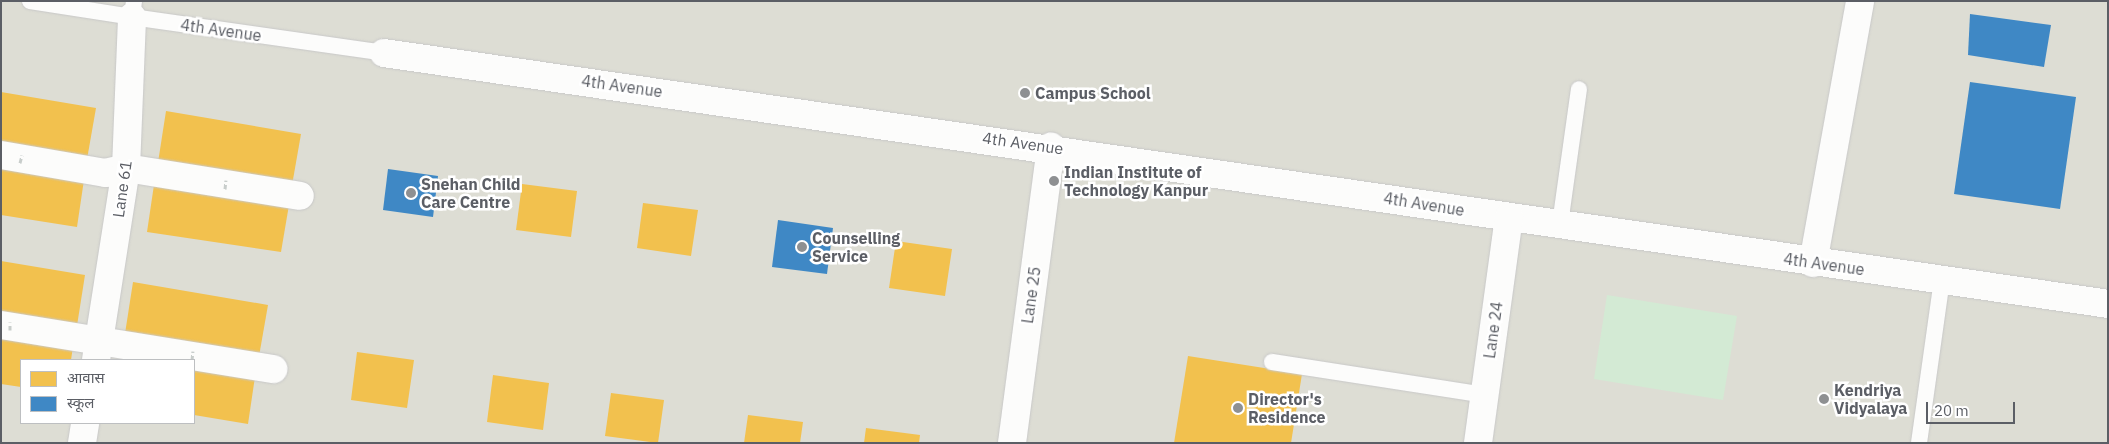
<!DOCTYPE html>
<html>
<head>
<meta charset="utf-8">
<style>
	body { margin:0 }
	#map { position:relative; width:2109px; height:444px; overflow:hidden; background:#ecece6; font-family:"IBM Plex Sans","Noto Sans Devanagari",sans-serif }
	div>[style] { position:absolute }
	.education>* { inset:0; background:#ddddd4 }
	.green>* { inset:0; background:#d3ead4 }
	.homes>* { inset:0; background:#f2c14e }
	.schools>* { inset:0; background:#3f88c5 }
	.roads { filter:drop-shadow(0 0 1px #c8c8c8) drop-shadow(0 0 1px #c8c8c8) }
	.lane>* { height:16px; margin:-8px; padding:0 8px; transform-origin:8px; border-radius:8px; background:#fcfcfb }
	.street>* { height:28px; margin:-14px; padding:0 14px; transform-origin:14px; border-radius:14px; background:#fcfcfb }
	.path-bridge>* { height:3px; margin-top:-1.5px; transform-origin:0; background:repeating-linear-gradient(90deg,#c8cdcb 0 5px,transparent 0 7.5px) }
	.dots>* { width:14px; height:14px; translate:-50% -50%; box-sizing:border-box; border:2px solid #fff; border-radius:50% }
	span { translate:-50% -50%; white-space:nowrap; text-align:center; line-height:1.15; -webkit-text-stroke:5px #fff; paint-order:stroke }
	.street-label { font-size:16px; color:#5b5e65 }
	.poi-label { font-size:16px; color:#5b5e65; font-weight:700 }
	.left { translate:0 -50%; text-align:left }
	.frame { position:absolute; inset:0; border:2px solid #5b5e65; pointer-events:none }
	.legend { position:absolute; left:20px; top:359px; width:175px; height:65px; box-sizing:border-box; background:#fff; border:1px solid #bdbfc1; margin:0; padding:6px 9px; list-style:none; font-size:15px; color:#5b5e65 }
	.legend li { display:flex; align-items:center; gap:10px; height:25px }
	.legend b { width:25px; border:1px solid #bdbfc1 }
	.scale { position:absolute; left:1926px; top:402px; width:89px; height:22px; box-sizing:border-box; border:2px solid #5b5e65; border-top:0; padding-left:6px; font-size:15px; line-height:18px; white-space:nowrap; color:#5b5e65; -webkit-text-stroke:4px #fff; paint-order:stroke }
</style>
</head>
<body>
<div id="map">
	<div class="education">
		<div style="clip-path:polygon(evenodd,1px 1px,2108px 1px,2108px 443px,1px 443px,1px 1px,21px 360px,194px 360px,194px 423px,21px 423px,21px 360px)"></div>
	</div>
	<div class="green">
		<div style="clip-path:polygon(1607px 295px,1737px 316px,1723px 400px,1594px 379px)"></div>
	</div>
	<div class="homes">
		<div style="clip-path:polygon(1px 92px,96px 108px,86px 165px,1px 151px)"></div>
		<div style="clip-path:polygon(166px 111px,301px 134px,291px 191px,157px 169px)"></div>
		<div style="clip-path:polygon(1px 160px,85px 173px,77px 227px,1px 215px)"></div>
		<div style="clip-path:polygon(155px 178px,290px 199px,281px 252px,147px 232px)"></div>
		<div style="clip-path:polygon(522px 184px,577px 191px,571px 237px,516px 230px)"></div>
		<div style="clip-path:polygon(643px 203px,698px 210px,691px 256px,637px 248px)"></div>
		<div style="clip-path:polygon(896px 241px,952px 249px,945px 296px,889px 288px)"></div>
		<div style="clip-path:polygon(1px 261px,85px 275px,76px 332px,1px 320px)"></div>
		<div style="clip-path:polygon(133px 282px,268px 305px,258px 362px,124px 340px)"></div>
		<div style="clip-path:polygon(1px 329px,74px 340px,71px 360px,21px 360px,21px 387px,1px 384px)"></div>
		<div style="clip-path:polygon(357px 352px,414px 360px,407px 408px,351px 400px)"></div>
		<div style="clip-path:polygon(1188px 356px,1302px 374px,1291px 443px,1174px 443px)"></div>
		<div style="clip-path:polygon(194px 360px,256px 370px,248px 424px,194px 415px)"></div>
		<div style="clip-path:polygon(493px 375px,549px 383px,543px 430px,487px 422px)"></div>
		<div style="clip-path:polygon(611px 393px,664px 400px,658px 443px,605px 436px)"></div>
		<div style="clip-path:polygon(748px 415px,803px 422px,800px 443px,744px 443px)"></div>
		<div style="clip-path:polygon(866px 428px,920px 435px,919px 443px,864px 443px)"></div>
	</div>
	<div class="schools">
		<div style="clip-path:polygon(1970px 14px,2051px 25px,2044px 67px,1968px 55px)"></div>
		<div style="clip-path:polygon(1970px 82px,2076px 97px,2060px 209px,1954px 194px)"></div>
		<div style="clip-path:polygon(388px 169px,438px 176px,433px 217px,383px 210px)"></div>
		<div style="clip-path:polygon(778px 220px,833px 228px,827px 274px,772px 267px)"></div>
	</div>
	<div class="roads">
		<div class="lane">
			<div style="left:30px;top:1px;width:103px;rotate:8.9deg"></div>
			<div style="left:134px;top:1px;width:16px;rotate:97deg"></div>
			<div style="left:132px;top:17px;width:255px;rotate:8.1deg"></div>
			<div style="left:1560px;top:224px;width:136px;rotate:-82deg"></div>
			<div style="left:1272px;top:362px;width:215px;rotate:8.8deg"></div>
			<div style="left:1919px;top:443px;width:165px;rotate:-82deg"></div>
		</div>
		<div class="street">
			<div style="left:384px;top:53px;width:1742px;rotate:8.28deg"></div>
			<div style="left:1px;top:155px;width:106px;rotate:9.8deg"></div>
			<div style="left:105px;top:173px;width:22px;rotate:-13deg"></div>
			<div style="left:126px;top:168px;width:176px;rotate:9.1deg"></div>
			<div style="left:1813px;top:263px;width:266px;rotate:-79.8deg"></div>
			<div style="left:1px;top:325px;width:276px;rotate:9.2deg"></div>
			<div style="left:96px;top:360px;width:194px;rotate:-81.1deg"></div>
			<div style="left:126px;top:168px;width:151px;rotate:-87.7deg"></div>
			<div style="left:82px;top:443px;width:20px;rotate:-81deg"></div>
			<div style="left:1012px;top:443px;width:299px;rotate:-82.5deg"></div>
			<div style="left:1478px;top:443px;width:228px;rotate:-82.2deg"></div>
		</div>
	</div>
	<div class="path-bridge">
		<div style="left:20px;top:163px;width:8px;rotate:-76deg"></div>
		<div style="left:225px;top:189px;width:9px;rotate:-84deg"></div>
		<div style="left:10px;top:330px;width:8px;rotate:-90deg"></div>
		<div style="left:192px;top:360px;width:9px;rotate:-84deg"></div>
	</div>
	<div class="dots">
		<div style="left:1025px;top:93px;background:#8e9092"></div>
		<div style="left:1054px;top:181px;background:#8e9092"></div>
		<div style="left:411px;top:193px;background:#8e9092"></div>
		<div style="left:802px;top:247px;background:#8e9092"></div>
		<div style="left:1824px;top:399px;background:#8e9092"></div>
		<div style="left:1238px;top:408px;background:#8e9092"></div>
	</div>
	<div class="street-label">
		<span style="left:221px;top:30px;rotate:8deg">4th Avenue</span>
		<span style="left:622px;top:86px;rotate:8deg">4th Avenue</span>
		<span style="left:1023px;top:143px;rotate:8deg">4th Avenue</span>
		<span style="left:122px;top:189px;rotate:-82deg">Lane 61</span>
		<span style="left:1424px;top:204px;rotate:9deg">4th Avenue</span>
		<span style="left:1824px;top:264px;rotate:8deg">4th Avenue</span>
		<span style="left:1031px;top:295px;rotate:-82deg">Lane 25</span>
		<span style="left:1493px;top:330px;rotate:-82deg">Lane 24</span>
	</div>
	<div class="poi-label">
		<span class="left" style="left:1035px;top:93px">Campus School</span>
		<span class="left" style="left:1064px;top:181px">Indian Institute of<br>Technology Kanpur</span>
		<span class="left" style="left:421px;top:193px">Snehan Child<br>Care Centre</span>
		<span class="left" style="left:812px;top:247px">Counselling<br>Service</span>
		<span class="left" style="left:1834px;top:399px">Kendriya<br>Vidyalaya</span>
		<span class="left" style="left:1248px;top:408px">Director's<br>Residence</span>
	</div>
	<div class="frame"></div>
	<ul class="legend">
	<li><b style="height:14px;background:#f2c14e"></b>आवास</li>
	<li><b style="height:14px;background:#3f88c5"></b>स्कूल</li>
	</ul>
	<div class="scale">20 m</div>
</div>
</body>
</html>
